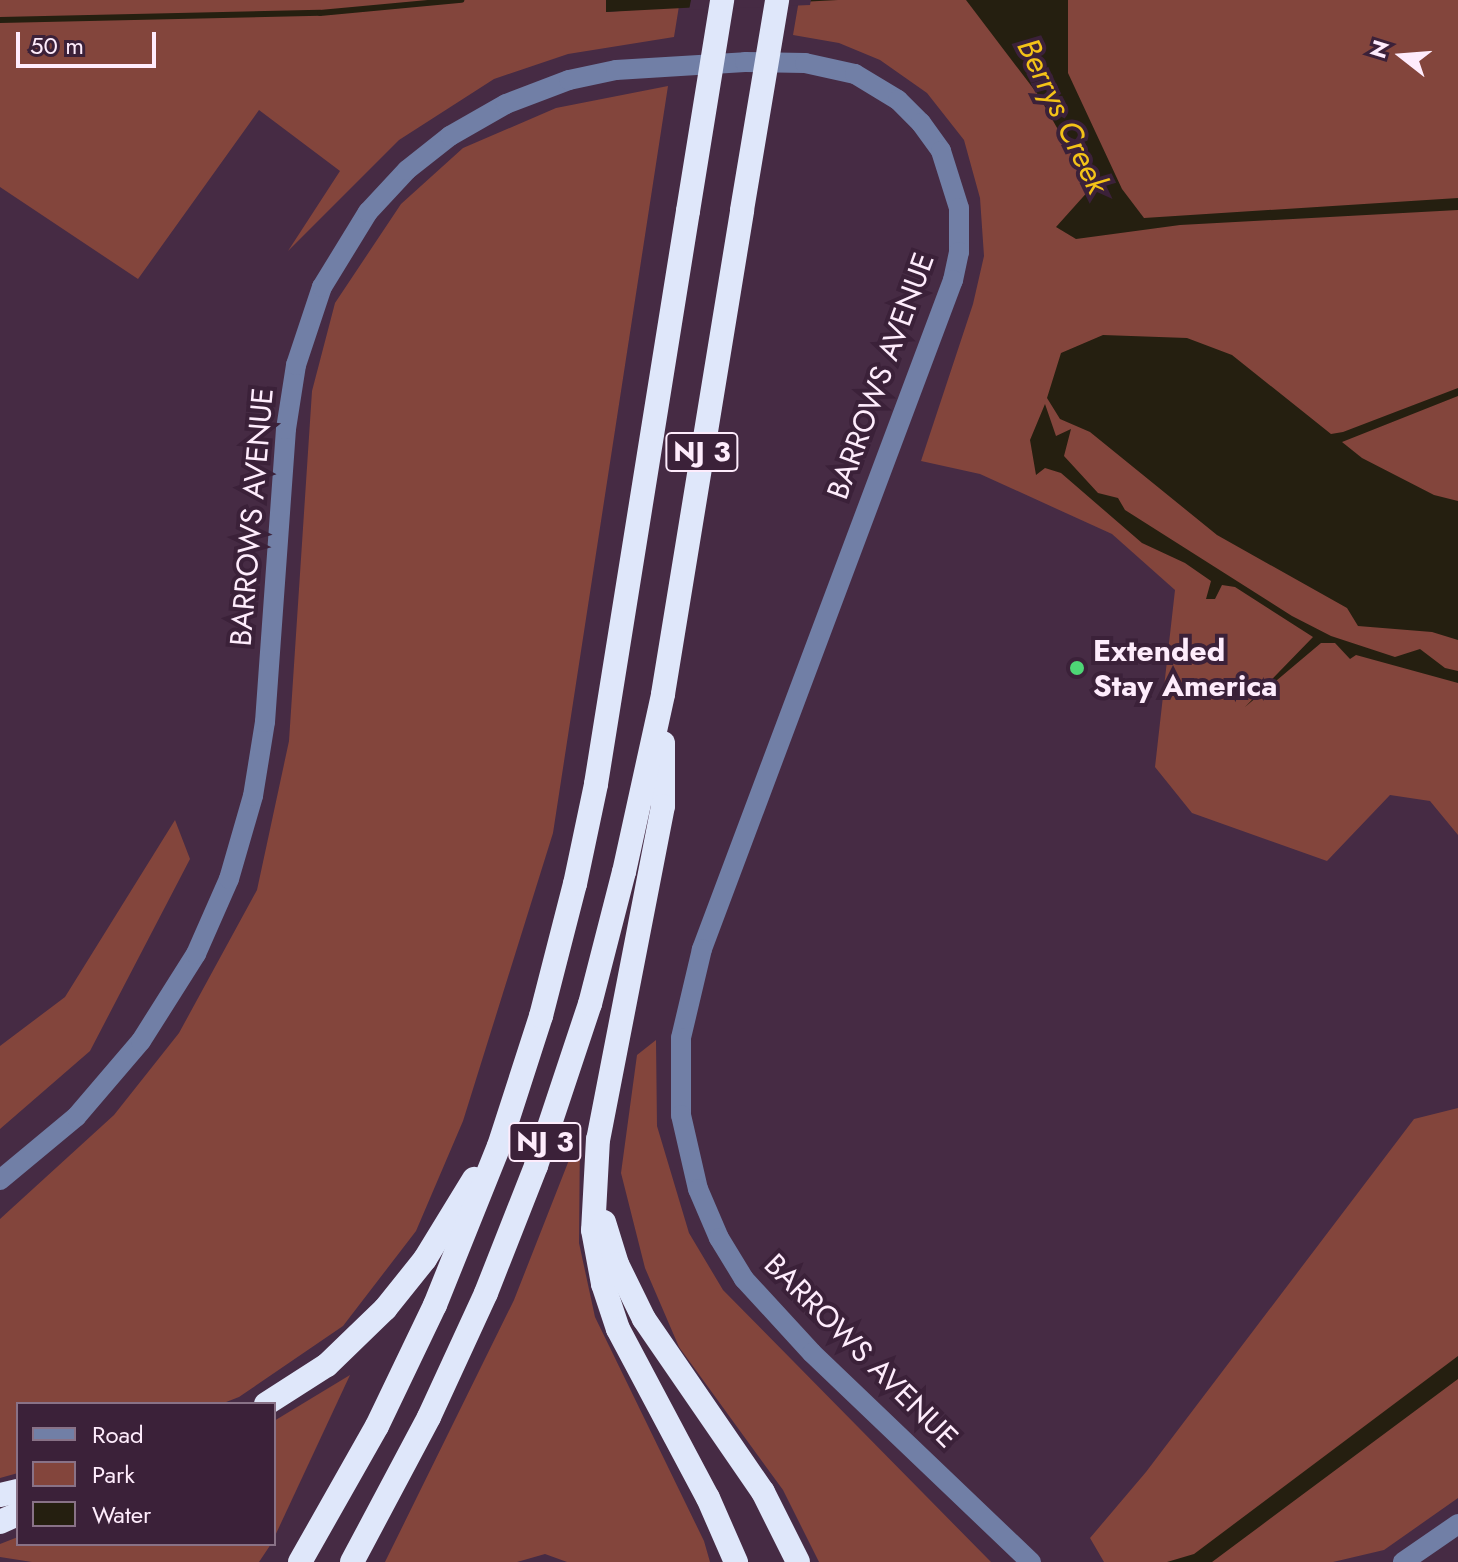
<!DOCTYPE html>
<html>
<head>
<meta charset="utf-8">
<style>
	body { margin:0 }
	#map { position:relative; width:1458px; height:1562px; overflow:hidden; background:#462b44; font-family:Jost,sans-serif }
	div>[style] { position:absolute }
	.green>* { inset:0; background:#83453c }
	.water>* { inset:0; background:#251f10 }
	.pier>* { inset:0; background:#462b44 }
	.stream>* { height:6px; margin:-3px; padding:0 3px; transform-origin:3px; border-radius:3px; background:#251f10 }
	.minor>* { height:20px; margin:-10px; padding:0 10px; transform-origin:10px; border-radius:10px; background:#717fa6 }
	.highway>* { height:24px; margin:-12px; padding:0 12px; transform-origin:12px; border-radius:12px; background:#dfe7fa }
	.highway-bridge>* { height:24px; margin:-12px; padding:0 12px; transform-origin:12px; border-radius:12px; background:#dfe7fa }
	.dots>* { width:22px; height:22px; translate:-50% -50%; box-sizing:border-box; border:4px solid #3b2139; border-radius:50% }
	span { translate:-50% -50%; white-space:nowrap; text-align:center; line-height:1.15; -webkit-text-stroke:8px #3b2139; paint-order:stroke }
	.shield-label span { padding:2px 6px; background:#3b2139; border:2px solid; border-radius:6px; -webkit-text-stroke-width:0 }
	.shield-label { font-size:28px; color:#feecfc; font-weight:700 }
	.street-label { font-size:30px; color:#feecfc }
	.poi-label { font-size:30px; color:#feecfc; font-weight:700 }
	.left { translate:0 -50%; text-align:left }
	.water-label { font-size:32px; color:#f4c318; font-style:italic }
	.legend { position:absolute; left:16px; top:1402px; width:260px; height:144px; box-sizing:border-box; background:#3b2139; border:2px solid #897287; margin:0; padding:10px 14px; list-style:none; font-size:24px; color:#feecfc }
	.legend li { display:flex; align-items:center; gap:16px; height:40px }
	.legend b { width:40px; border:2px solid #897287 }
	.north { position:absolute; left:1362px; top:16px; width:80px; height:80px; -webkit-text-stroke:6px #3b2139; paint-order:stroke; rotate:287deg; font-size:22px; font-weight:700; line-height:32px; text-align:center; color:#feecfc }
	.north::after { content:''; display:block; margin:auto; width:28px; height:36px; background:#feecfc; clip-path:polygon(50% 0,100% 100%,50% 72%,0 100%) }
	.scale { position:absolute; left:16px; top:32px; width:140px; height:36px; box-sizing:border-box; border:4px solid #feecfc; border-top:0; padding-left:10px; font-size:24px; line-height:28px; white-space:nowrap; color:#feecfc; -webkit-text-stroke:6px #3b2139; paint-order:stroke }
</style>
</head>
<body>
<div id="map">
	<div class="green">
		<div style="clip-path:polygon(0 0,606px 0,607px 12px,679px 6px,674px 37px,568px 54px,494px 79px,399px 140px,288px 251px,340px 171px,259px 110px,138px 279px,0 187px)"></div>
		<div style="clip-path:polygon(799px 0,1458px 0,1458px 835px,1430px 801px,1390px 795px,1327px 861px,1192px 813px,1155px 767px,1175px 590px,1112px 534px,980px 474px,921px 461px,973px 304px,984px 256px,980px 198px,964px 140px,927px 93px,880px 60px,839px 43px,793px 35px)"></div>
		<div style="clip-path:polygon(668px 86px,553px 833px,463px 1121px,416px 1231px,343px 1326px,239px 1397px,221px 1404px,18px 1404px,18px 1473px,0 1478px,0 1219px,114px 1115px,179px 1033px,257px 890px,289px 741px,312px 391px,335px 303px,401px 204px,463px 148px,556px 108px)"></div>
		<div style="clip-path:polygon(175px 820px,190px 859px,90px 1051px,0 1129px,0 1046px,65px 997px)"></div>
		<div style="clip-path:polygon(656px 1040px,657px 1126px,689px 1233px,723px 1290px,991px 1562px,819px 1562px,783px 1490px,679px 1347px,645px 1268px,621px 1173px,637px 1055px)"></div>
		<div style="clip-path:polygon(1458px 1108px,1458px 1498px,1384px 1550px,1333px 1562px,1104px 1562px,1090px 1538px,1146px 1472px,1414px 1119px)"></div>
		<div style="clip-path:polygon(580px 1132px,579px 1243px,595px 1317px,704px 1541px,710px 1562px,567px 1562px,545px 1554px,517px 1562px,385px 1562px,514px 1300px)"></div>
		<div style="clip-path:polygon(350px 1375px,274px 1538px,274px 1421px)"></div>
		<div style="clip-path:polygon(18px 1537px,18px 1544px,271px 1544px,259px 1562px,32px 1562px,0 1557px,0 1544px)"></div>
	</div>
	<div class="water">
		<div style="clip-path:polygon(606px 0,838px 0,606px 12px)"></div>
		<div style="clip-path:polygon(966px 0,1068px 0,1068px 73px,1122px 189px,1144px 218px,1458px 198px,1458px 210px,1180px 225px,1076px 239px,1056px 227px,1091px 188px,1039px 96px)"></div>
		<div style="clip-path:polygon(1103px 335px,1187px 338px,1232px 355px,1331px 434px,1343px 432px,1458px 388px,1458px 396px,1342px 442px,1362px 458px,1434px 495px,1458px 501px,1458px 640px,1432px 632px,1358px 626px,1347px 608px,1217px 535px,1090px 432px,1060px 419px,1047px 398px,1061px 353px)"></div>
		<div style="clip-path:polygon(1045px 404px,1056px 436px,1071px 429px,1064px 456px,1098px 493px,1118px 498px,1125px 510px,1292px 616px,1331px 636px,1395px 657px,1420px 649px,1445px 668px,1458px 671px,1458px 683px,1356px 655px,1350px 659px,1335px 643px,1321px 643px,1245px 707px,1313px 637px,1235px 587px,1222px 585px,1215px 599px,1206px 599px,1211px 581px,1185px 563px,1142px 543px,1061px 473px,1045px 468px,1036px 475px,1030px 440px)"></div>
		<div style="clip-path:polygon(1458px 1356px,1458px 1379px,1212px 1562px,1167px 1562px,1194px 1554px)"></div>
	</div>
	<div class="pier">
		<div style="clip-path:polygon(691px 0,811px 0,810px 5px,689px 10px)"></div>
	</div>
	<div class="stream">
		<div style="left:0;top:20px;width:320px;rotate:-1.3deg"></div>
		<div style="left:320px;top:13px;width:142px;rotate:-5.3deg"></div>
	</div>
	<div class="minor">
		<div style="left:0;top:1180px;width:99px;rotate:-39.7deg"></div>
		<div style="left:76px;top:1117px;width:100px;rotate:-49.5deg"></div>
		<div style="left:141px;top:1041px;width:103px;rotate:-57.7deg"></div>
		<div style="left:196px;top:954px;width:82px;rotate:-66.3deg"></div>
		<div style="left:229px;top:879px;width:86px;rotate:-73.9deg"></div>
		<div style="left:253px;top:796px;width:75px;rotate:-80.8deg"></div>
		<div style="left:265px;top:722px;width:294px;rotate:-85.9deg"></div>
		<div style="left:286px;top:429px;width:65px;rotate:-81.1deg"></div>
		<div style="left:296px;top:365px;width:82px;rotate:-71.6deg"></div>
		<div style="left:322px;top:287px;width:88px;rotate:-58.5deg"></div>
		<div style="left:368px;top:212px;width:57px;rotate:-47.1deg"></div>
		<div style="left:407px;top:170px;width:55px;rotate:-38.3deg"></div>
		<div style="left:450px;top:136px;width:64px;rotate:-29.7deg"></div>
		<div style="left:506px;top:104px;width:67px;rotate:-20.9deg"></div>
		<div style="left:569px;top:80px;width:48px;rotate:-12deg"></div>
		<div style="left:616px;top:70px;width:129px;rotate:-3.5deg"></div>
		<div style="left:745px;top:62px;width:60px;rotate:1deg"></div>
		<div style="left:805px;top:63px;width:51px;rotate:12.4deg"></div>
		<div style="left:855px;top:74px;width:50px;rotate:31.2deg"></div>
		<div style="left:898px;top:100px;width:33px;rotate:45deg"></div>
		<div style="left:921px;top:123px;width:34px;rotate:54deg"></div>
		<div style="left:941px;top:151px;width:60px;rotate:72.5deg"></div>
		<div style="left:959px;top:208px;width:44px;rotate:90deg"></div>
		<div style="left:959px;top:252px;width:29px;rotate:102deg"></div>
		<div style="left:953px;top:280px;width:715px;rotate:110.57deg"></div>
		<div style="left:702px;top:949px;width:91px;rotate:103.3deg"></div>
		<div style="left:681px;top:1038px;width:77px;rotate:90deg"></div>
		<div style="left:681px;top:1115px;width:76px;rotate:77.1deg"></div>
		<div style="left:698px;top:1189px;width:53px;rotate:66.8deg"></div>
		<div style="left:719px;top:1238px;width:48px;rotate:58.6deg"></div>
		<div style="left:744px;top:1279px;width:100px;rotate:47.4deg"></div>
		<div style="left:812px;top:1353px;width:303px;rotate:43.7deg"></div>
		<div style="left:1403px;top:1562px;width:67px;rotate:-34.6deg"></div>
	</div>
	<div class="highway">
		<div style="left:663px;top:743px;width:63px;rotate:90deg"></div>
		<div style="left:663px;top:806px;width:339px;rotate:101deg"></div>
		<div style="left:598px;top:1139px;width:91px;rotate:93.1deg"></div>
		<div style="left:593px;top:1230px;width:55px;rotate:79.5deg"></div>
		<div style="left:603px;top:1284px;width:47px;rotate:71.6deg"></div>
		<div style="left:618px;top:1329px;width:191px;rotate:62deg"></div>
		<div style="left:708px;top:1498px;width:70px;rotate:66.4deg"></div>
		<div style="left:604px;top:1222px;width:44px;rotate:72.8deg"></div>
		<div style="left:617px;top:1264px;width:61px;rotate:63.9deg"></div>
		<div style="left:644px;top:1319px;width:210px;rotate:55.5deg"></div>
		<div style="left:763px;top:1492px;width:78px;rotate:63.4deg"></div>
		<div style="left:266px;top:1404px;width:72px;rotate:-32.6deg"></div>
		<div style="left:327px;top:1365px;width:81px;rotate:-44deg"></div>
		<div style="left:385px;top:1309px;width:64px;rotate:-51.3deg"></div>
		<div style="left:425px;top:1259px;width:94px;rotate:-58.5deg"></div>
		<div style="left:0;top:1495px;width:18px;rotate:-13deg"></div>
		<div style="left:0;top:1522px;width:20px;rotate:-24deg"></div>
		<div style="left:300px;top:1562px;width:156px;rotate:-60.5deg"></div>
		<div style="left:377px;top:1426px;width:134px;rotate:-64.4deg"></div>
		<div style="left:435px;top:1305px;width:171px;rotate:-68.1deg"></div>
		<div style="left:499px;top:1146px;width:137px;rotate:-72.1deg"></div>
		<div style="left:541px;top:1016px;width:136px;rotate:-75.6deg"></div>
		<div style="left:575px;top:884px;width:102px;rotate:-78.1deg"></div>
		<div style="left:596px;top:784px;width:580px;rotate:-80.88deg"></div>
		<div style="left:352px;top:1562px;width:164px;rotate:-62deg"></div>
		<div style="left:429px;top:1417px;width:136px;rotate:-65.3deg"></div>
		<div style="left:486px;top:1293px;width:136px;rotate:-68.5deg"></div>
		<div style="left:536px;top:1166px;width:171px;rotate:-71.6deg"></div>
		<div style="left:590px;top:1004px;width:136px;rotate:-75.6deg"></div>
		<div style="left:624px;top:872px;width:182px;rotate:-77.6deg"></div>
		<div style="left:663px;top:694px;width:490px;rotate:-80.7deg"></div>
	</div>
	<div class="highway-bridge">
		<div style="left:742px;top:210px;width:213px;rotate:-80.5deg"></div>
		<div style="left:688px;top:211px;width:214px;rotate:-80.8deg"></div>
	</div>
	<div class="dots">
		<div style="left:1077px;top:668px;background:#4ed676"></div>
	</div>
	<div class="shield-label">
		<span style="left:702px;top:452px">NJ 3</span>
		<span style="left:545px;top:1142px">NJ 3</span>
	</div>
	<div class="street-label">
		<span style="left:881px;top:376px;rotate:-70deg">BARROWS AVENUE</span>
		<span style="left:252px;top:517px;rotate:-85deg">BARROWS AVENUE</span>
		<span style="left:861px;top:1351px;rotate:45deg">BARROWS AVENUE</span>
	</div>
	<div class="poi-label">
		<span class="left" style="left:1093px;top:668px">Extended<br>Stay America</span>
	</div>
	<div class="water-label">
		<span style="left:1063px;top:116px;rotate:64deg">Berrys Creek</span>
	</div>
	<ul class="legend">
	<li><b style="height:10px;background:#717fa6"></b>Road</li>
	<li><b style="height:22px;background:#83453c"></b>Park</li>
	<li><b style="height:22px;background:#251f10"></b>Water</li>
	</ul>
	<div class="north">N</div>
	<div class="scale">50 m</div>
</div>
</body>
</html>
